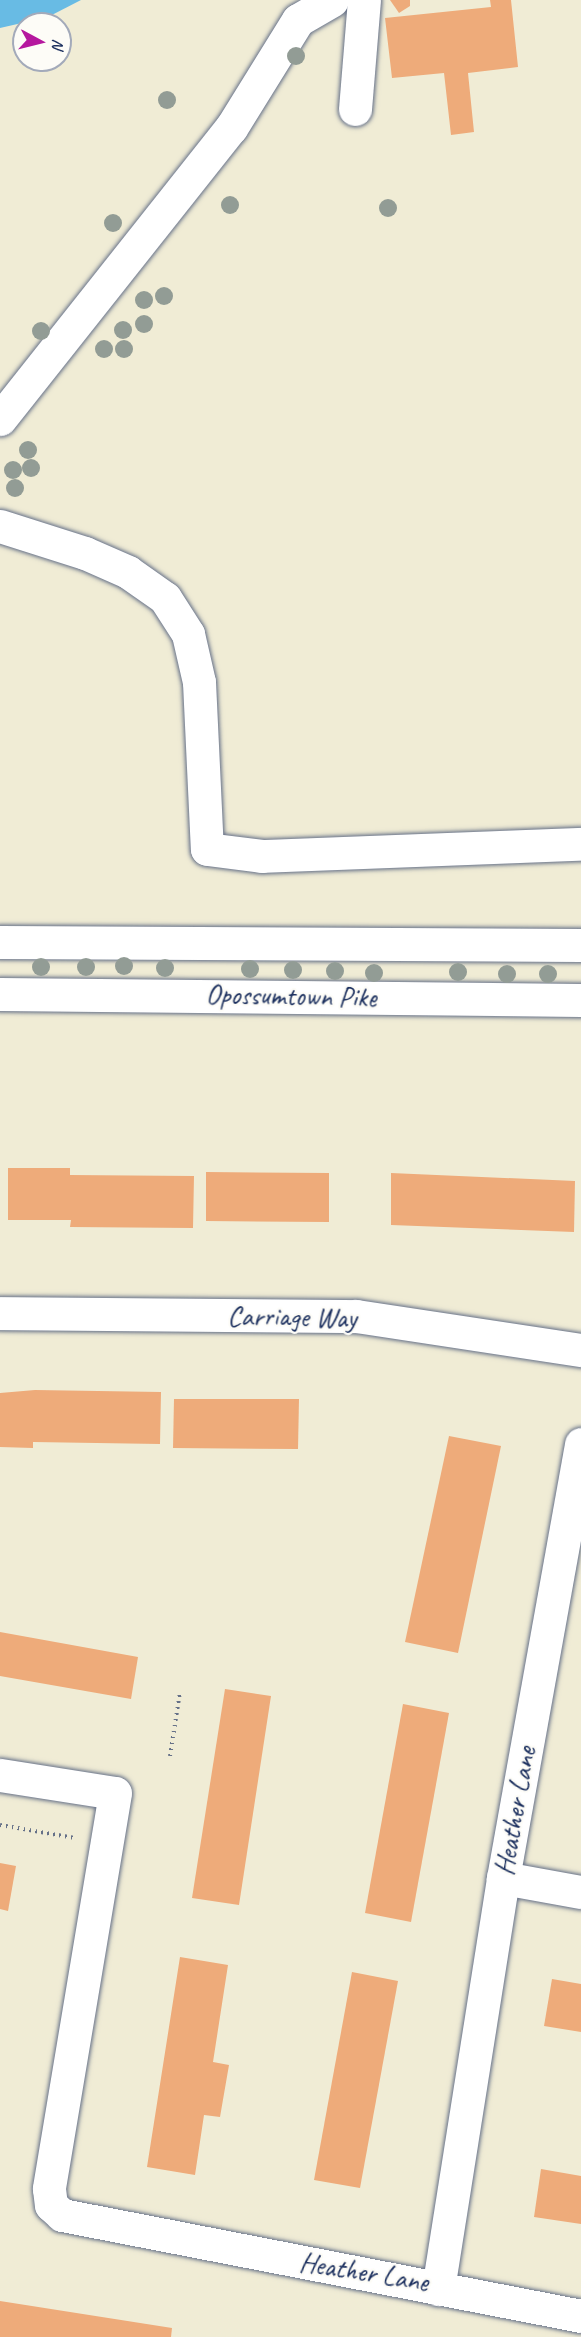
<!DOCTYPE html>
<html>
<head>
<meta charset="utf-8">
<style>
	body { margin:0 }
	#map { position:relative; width:581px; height:2337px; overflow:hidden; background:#f0ecd5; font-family:Caveat,sans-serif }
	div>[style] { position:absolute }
	.water>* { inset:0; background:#68bbe4 }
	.building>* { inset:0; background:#eeab7a }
	.path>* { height:4px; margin-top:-2px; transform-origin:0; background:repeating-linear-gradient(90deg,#667188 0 1.5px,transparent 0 6px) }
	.roads { filter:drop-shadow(0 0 2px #667188) drop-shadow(0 0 2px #667188) }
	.minor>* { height:33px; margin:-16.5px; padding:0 16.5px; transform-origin:16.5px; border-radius:16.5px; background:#fff }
	.major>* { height:33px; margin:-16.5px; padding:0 16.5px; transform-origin:16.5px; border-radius:16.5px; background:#fff }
	.trees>* { width:18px; height:18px; margin:-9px; border-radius:50%; background:#929c95 }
	span { translate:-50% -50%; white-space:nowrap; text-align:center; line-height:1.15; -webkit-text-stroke:4.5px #fdfcf7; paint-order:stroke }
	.street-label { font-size:28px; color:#1b2f5e }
	.north { position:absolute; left:12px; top:12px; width:60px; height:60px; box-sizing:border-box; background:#fdfcf7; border:2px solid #a3aaba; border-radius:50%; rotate:97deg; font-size:16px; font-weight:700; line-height:24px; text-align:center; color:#1b2f5e }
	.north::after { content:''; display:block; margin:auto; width:21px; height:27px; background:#b5179e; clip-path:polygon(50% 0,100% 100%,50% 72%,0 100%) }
</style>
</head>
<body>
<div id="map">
	<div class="water">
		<div style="clip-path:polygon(0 0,81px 0,48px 17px,0 28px)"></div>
	</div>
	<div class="building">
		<div style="clip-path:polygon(390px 0,410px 0,410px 6px,399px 13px)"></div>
		<div style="clip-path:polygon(490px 0,511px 0,518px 67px,468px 73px,474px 132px,451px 135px,444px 73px,392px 78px,385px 18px,491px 7px)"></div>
		<div style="clip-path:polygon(8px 1168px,70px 1168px,70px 1175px,194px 1176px,193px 1228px,70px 1227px,71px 1220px,8px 1220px)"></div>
		<div style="clip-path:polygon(206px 1172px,329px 1173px,329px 1222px,206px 1221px)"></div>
		<div style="clip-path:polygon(391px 1173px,575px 1181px,574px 1232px,391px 1225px)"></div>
		<div style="clip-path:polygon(35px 1390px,161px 1392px,160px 1444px,33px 1442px,33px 1448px,0 1447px,0 1393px)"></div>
		<div style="clip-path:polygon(174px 1399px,299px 1399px,298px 1449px,173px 1448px)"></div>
		<div style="clip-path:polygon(449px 1436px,501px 1446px,458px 1653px,405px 1642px)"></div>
		<div style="clip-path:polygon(0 1632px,138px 1657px,131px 1699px,0 1676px)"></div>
		<div style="clip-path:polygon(225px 1689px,271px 1696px,239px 1905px,192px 1898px)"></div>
		<div style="clip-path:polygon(403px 1704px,449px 1713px,411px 1922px,365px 1913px)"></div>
		<div style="clip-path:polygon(0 1863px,16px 1866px,8px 1911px,0 1909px)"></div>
		<div style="clip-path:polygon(180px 1957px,228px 1965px,213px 2062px,229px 2065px,220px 2117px,204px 2115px,195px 2175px,147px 2167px)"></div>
		<div style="clip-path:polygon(352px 1972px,398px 1981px,360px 2188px,314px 2180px)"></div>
		<div style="clip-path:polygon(552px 1979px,581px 1984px,581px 2032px,544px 2026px)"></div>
		<div style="clip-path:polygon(541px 2169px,581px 2176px,581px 2224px,534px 2217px)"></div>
		<div style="clip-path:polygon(0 2301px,172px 2328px,171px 2337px,0 2337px)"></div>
	</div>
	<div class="path">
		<div style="left:170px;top:1756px;width:65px;rotate:-81.1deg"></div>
		<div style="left:0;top:1825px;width:76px;rotate:9.8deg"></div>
	</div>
	<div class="roads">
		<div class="minor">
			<div style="left:355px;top:109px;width:109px;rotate:-85.3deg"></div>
			<div style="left:0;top:419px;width:372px;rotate:-51.6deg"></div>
			<div style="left:231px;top:128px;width:127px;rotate:-58.2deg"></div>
			<div style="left:298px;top:20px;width:39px;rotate:-30deg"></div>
			<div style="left:0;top:526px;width:89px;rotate:17.6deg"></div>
			<div style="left:85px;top:553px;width:47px;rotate:23.8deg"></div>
			<div style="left:128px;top:572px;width:45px;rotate:35.1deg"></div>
			<div style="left:165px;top:598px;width:43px;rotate:57.4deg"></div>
			<div style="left:188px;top:634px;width:49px;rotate:77.1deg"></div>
			<div style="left:199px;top:682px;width:167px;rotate:87.3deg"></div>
			<div style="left:207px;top:849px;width:55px;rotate:7.3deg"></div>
			<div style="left:262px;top:856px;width:319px;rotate:-2.2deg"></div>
			<div style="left:0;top:1313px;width:356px;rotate:0.5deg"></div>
			<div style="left:356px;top:1316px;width:228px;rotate:8.6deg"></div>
			<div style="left:0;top:1775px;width:116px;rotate:8.9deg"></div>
			<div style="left:115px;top:1793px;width:401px;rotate:99.5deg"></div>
			<div style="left:49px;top:2189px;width:16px;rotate:83deg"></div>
			<div style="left:51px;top:2205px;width:15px;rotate:42deg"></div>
			<div style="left:62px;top:2215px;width:529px;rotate:11.01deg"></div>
			<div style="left:503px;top:1878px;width:79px;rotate:10.2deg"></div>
			<div style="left:438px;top:2289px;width:416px;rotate:-81deg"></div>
			<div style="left:503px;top:1878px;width:441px;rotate:-79.8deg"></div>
		</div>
		<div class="major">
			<div style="left:0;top:942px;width:581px;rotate:0.3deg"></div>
			<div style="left:0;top:994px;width:581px;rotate:0.59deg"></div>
		</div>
	</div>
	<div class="trees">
		<div style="left:296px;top:56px"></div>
		<div style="left:167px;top:100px"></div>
		<div style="left:230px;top:205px"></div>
		<div style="left:388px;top:208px"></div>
		<div style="left:113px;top:223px"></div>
		<div style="left:164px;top:296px"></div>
		<div style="left:144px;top:300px"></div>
		<div style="left:144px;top:324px"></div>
		<div style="left:123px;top:330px"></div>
		<div style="left:41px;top:331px"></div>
		<div style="left:104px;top:349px"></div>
		<div style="left:124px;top:349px"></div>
		<div style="left:28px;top:450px"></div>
		<div style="left:31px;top:468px"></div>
		<div style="left:13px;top:470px"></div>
		<div style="left:15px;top:488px"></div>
		<div style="left:124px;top:966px"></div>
		<div style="left:41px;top:967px"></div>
		<div style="left:86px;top:967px"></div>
		<div style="left:165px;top:968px"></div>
		<div style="left:250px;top:969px"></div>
		<div style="left:293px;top:970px"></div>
		<div style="left:335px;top:971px"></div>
		<div style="left:458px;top:972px"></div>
		<div style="left:374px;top:973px"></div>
		<div style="left:507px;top:974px"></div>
		<div style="left:548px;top:974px"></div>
	</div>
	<div class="street-label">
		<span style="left:291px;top:996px;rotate:1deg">Opossumtown Pike</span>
		<span style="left:292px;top:1317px;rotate:1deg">Carriage Way</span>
		<span style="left:515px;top:1811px;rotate:-80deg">Heather Lane</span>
		<span style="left:364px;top:2272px;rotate:9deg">Heather Lane</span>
	</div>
	<div class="north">N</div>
</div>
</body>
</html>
